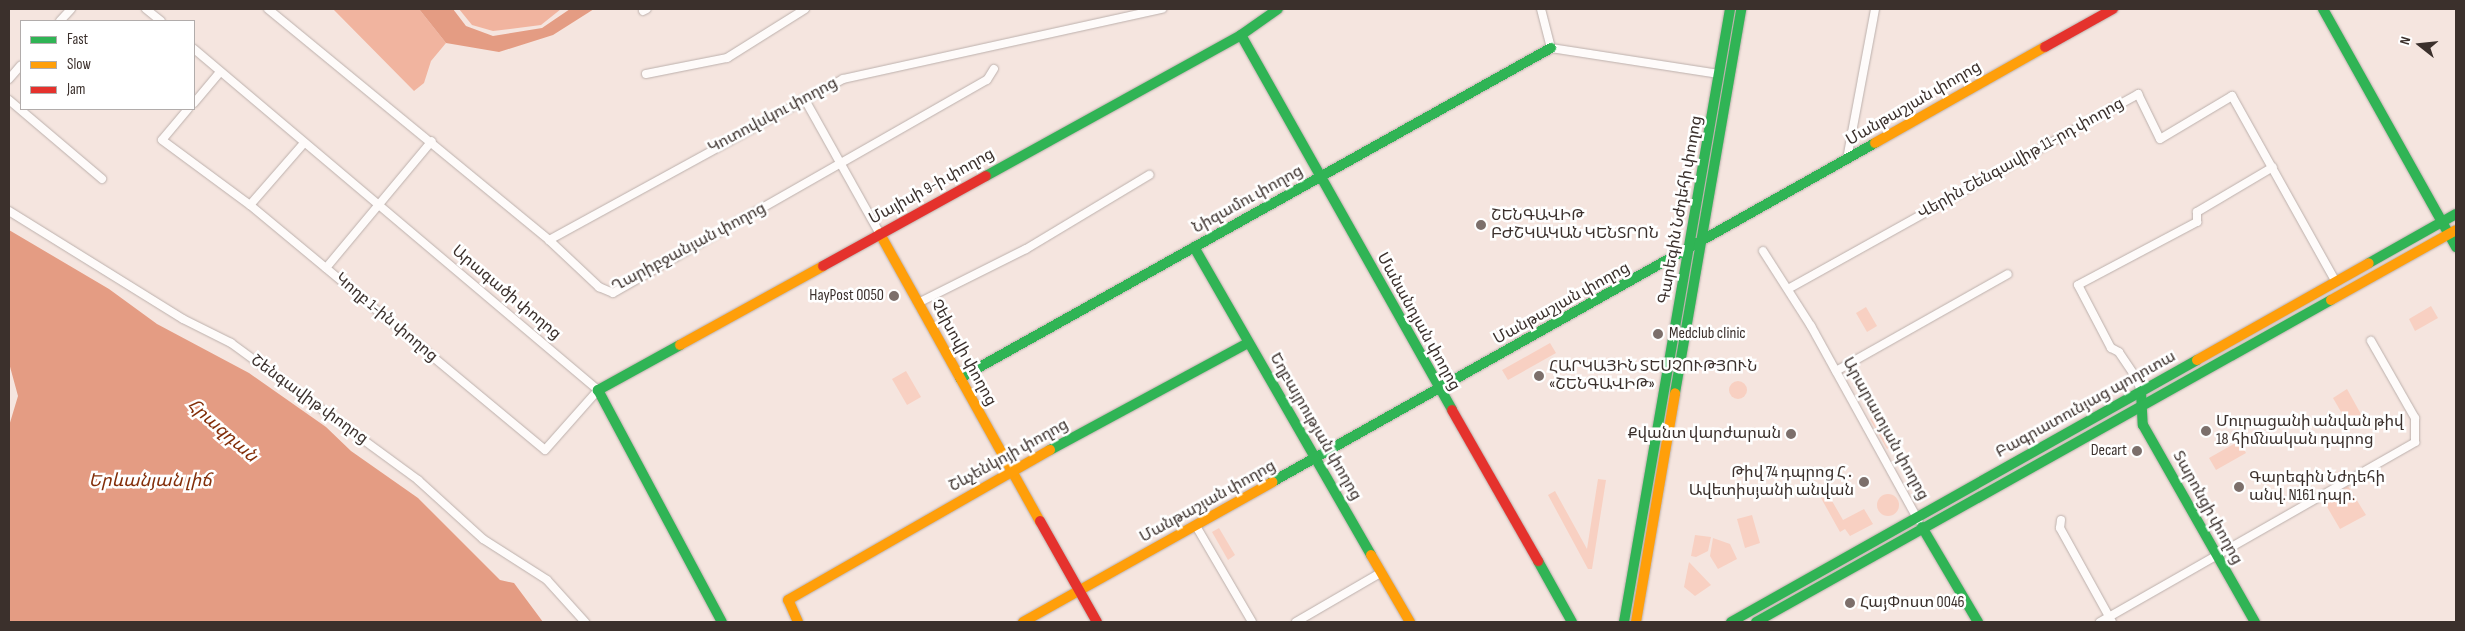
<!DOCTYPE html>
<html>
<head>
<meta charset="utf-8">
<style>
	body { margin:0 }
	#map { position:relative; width:2465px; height:631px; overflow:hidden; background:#f5e5df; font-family:"Sofia Sans Condensed","Noto Sans Armenian",sans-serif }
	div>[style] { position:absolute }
	.green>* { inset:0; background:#f8d0c2 }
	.round { border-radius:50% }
	.forest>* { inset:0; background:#f1b49f }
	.water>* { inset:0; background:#e49c83 }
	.roads { filter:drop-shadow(0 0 1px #bcb0ac) drop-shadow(0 0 1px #bcb0ac) }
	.street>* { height:8px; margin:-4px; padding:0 4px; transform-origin:4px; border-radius:4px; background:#fefbfa }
	.fast>* { height:10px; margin:-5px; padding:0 5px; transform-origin:5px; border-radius:5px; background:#30b455 }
	.slow>* { height:10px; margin:-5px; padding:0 5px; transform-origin:5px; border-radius:5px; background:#ff9f0a }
	.jam>* { height:10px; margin:-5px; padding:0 5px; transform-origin:5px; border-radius:5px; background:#e5322d }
	.dots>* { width:14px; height:14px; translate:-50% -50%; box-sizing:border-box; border:2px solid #fff; border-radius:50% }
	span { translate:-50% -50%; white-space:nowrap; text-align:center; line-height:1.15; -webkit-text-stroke:5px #fff; paint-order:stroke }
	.street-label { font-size:16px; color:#3b302c }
	.poi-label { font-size:16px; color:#3b302c }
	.left { translate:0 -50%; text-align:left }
	.right { translate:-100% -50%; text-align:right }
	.water-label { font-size:18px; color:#832e09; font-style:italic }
	.frame { position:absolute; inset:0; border:10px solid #3b302c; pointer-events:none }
	.legend { position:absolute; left:20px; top:20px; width:175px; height:90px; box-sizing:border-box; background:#fff; border:1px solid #b1acab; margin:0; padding:6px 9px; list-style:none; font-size:15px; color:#3b302c }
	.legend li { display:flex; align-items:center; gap:10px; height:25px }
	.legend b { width:25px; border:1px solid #b1acab }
	.north { position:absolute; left:2395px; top:20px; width:50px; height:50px; -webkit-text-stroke:4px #fff; paint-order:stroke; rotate:286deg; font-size:14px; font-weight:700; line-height:20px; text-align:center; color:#3b302c }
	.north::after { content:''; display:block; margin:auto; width:18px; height:22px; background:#3b302c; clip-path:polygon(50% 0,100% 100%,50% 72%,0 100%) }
</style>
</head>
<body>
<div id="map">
	<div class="green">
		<div style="clip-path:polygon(2431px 306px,2438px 318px,2415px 331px,2409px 319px)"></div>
		<div style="clip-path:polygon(1866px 307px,1877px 326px,1867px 332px,1856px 313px)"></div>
		<div style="clip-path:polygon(1550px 343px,1556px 353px,1508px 380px,1502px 370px)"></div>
		<div style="clip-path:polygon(906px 371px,921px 397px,907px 405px,892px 379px)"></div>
		<div class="round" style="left:1729px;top:381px;width:18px;height:18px"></div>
		<div style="clip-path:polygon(2347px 389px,2362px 416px,2348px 424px,2333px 398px)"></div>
		<div style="clip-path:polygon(1880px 413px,1897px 443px,1887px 449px,1870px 419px)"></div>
		<div style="clip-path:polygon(2239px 441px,2246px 453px,2216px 470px,2209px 458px)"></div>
		<div style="clip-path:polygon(1598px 479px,1606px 480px,1592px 569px,1588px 569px,1548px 495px,1555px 491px,1587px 549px)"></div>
		<div style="clip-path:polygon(2348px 486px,2366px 515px,2340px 529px,2323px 500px)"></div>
		<div style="clip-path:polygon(1828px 494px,1843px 520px,1864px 509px,1873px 524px,1850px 536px,1845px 529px,1840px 532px,1821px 498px)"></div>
		<div class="round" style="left:1877px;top:494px;width:22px;height:22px"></div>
		<div style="clip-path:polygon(1752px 515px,1760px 543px,1745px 548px,1737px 519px)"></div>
		<div style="clip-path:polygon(1219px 528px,1235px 555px,1228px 560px,1212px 532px)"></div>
		<div style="clip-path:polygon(1695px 535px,1711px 537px,1708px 551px,1696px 557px,1691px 556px)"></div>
		<div style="clip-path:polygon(1713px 538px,1730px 544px,1737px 559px,1718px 569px,1710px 556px)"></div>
		<div style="clip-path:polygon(1689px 562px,1711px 585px,1695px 596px,1684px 587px)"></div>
	</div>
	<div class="forest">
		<div style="clip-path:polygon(333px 9px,419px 9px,446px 43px,431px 61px,424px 83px,414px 91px)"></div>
		<div style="clip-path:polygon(459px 9px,561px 9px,541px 25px,493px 31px,472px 25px)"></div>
	</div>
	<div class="water">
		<div style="clip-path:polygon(419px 9px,453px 9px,466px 26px,493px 36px,542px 28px,570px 9px,594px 9px,553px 35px,499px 52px,446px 43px)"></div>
		<div style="clip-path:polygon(9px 230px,109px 289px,157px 324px,249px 373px,326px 427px,351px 451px,418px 498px,500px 580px,514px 583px,543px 622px,9px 622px,9px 426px,18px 396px,9px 363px)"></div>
	</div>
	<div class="roads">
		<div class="street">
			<div style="left:146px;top:9px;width:19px;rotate:39deg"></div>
			<div style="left:268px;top:9px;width:364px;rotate:39.4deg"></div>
			<div style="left:549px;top:240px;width:69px;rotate:43.2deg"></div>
			<div style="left:599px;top:287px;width:15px;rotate:23deg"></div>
			<div style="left:613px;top:293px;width:430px;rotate:-29.7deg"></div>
			<div style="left:987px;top:80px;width:13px;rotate:-58deg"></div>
			<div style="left:1541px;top:9px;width:40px;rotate:75.6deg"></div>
			<div style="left:1551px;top:48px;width:170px;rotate:8.8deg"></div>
			<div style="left:643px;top:11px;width:4px;rotate:-27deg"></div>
			<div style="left:60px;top:21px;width:16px;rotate:-47deg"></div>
			<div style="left:646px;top:74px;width:83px;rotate:-11.2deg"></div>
			<div style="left:727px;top:58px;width:92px;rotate:-32.1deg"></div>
			<div style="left:9px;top:79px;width:18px;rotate:-49deg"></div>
			<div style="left:804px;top:98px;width:156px;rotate:60.8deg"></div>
			<div style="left:9px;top:100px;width:122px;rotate:40.3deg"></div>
			<div style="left:194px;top:103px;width:40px;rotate:-50deg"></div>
			<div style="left:188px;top:109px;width:40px;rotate:130deg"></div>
			<div style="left:162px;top:140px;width:109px;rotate:36.5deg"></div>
			<div style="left:250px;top:205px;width:383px;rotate:39.7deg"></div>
			<div style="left:545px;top:450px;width:80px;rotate:-48.5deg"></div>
			<div style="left:598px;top:390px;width:529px;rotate:-139.83deg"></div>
			<div style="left:1847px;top:159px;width:153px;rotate:-79.4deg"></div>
			<div style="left:250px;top:205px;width:82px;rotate:-48.9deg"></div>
			<div style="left:9px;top:211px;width:205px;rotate:31.8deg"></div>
			<div style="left:183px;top:319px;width:54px;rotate:26.6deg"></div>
			<div style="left:231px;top:343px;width:232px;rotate:36.2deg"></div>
			<div style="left:418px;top:480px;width:88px;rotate:42.2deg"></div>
			<div style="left:483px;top:539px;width:76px;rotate:32.6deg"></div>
			<div style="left:547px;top:580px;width:57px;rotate:47.9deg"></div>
			<div style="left:549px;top:240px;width:335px;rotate:-28.7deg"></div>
			<div style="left:843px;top:79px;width:327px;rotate:-12.4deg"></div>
			<div style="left:1763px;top:251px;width:89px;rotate:57.4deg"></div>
			<div style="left:1811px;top:326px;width:222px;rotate:61.1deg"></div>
			<div style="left:326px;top:268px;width:165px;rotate:-50.2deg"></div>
			<div style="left:1788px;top:289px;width:401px;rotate:-29.1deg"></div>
			<div style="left:2138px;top:94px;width:50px;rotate:63.9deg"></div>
			<div style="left:2160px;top:139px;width:84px;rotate:-30.8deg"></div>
			<div style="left:2232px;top:96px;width:213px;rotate:60.8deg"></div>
			<div style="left:918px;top:303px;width:121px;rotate:-26.6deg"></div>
			<div style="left:1026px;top:249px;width:144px;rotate:-31deg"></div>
			<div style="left:1836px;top:371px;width:197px;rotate:-29.4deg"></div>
			<div style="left:2141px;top:392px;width:14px;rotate:-107deg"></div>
			<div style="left:2137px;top:379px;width:32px;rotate:-124deg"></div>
			<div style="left:2119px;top:352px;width:9px;rotate:-153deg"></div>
			<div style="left:2111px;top:348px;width:71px;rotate:-117.6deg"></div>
			<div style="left:2078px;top:285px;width:135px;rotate:-27.9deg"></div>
			<div style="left:2197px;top:222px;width:10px;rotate:-90deg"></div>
			<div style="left:2197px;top:212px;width:88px;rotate:-30.6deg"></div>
			<div style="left:2061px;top:520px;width:8px;rotate:97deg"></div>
			<div style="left:2060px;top:528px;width:107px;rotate:61deg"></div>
			<div style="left:1196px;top:526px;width:111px;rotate:59.7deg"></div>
			<div style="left:1296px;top:622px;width:99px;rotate:-30.2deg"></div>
			<div style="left:2100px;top:622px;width:363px;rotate:-29.7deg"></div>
			<div style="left:2415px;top:442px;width:24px;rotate:-90deg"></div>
			<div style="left:2415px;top:418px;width:89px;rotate:-119.7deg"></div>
		</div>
		<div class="fast">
			<div style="left:2323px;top:9px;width:273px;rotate:60.8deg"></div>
			<div style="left:1241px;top:35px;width:430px;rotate:60.6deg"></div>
			<div style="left:986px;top:176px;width:291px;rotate:-28.9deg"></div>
			<div style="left:1241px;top:35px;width:45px;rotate:-35.1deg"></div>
			<div style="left:1194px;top:247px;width:355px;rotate:60.1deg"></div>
			<div style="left:2369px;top:263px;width:100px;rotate:-29.4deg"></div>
			<div style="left:680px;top:345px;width:94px;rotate:151.2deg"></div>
			<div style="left:598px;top:390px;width:263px;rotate:61.9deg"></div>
			<div style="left:960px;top:378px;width:677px;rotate:-29.18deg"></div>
			<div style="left:2141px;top:392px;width:33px;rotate:87deg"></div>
			<div style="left:2143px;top:425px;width:227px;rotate:60.4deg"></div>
			<div style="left:1675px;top:393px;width:390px;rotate:-80.2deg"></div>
			<div style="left:1050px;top:450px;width:225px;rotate:-28.4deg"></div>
			<div style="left:1272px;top:482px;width:692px;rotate:-29.34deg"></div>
			<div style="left:1922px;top:527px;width:110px;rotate:59.5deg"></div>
			<div style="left:1538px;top:561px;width:70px;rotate:60.9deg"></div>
			<div style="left:1624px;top:622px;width:622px;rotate:-80.19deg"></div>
			<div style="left:1731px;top:622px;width:535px;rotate:-29.35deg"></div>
			<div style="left:1756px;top:622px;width:659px;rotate:-29.25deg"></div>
		</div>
		<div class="slow">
			<div style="left:1875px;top:143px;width:195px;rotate:-29.5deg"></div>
			<div style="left:880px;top:234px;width:329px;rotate:60.9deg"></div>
			<div style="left:2331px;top:300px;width:143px;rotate:-29.2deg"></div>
			<div style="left:680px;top:345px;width:163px;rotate:-28.9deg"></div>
			<div style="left:2197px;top:360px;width:197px;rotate:-29.4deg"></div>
			<div style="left:1371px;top:555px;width:78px;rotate:59.8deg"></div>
			<div style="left:798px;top:622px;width:24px;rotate:-114deg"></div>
			<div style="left:788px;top:600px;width:302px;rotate:-29.8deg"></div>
			<div style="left:1023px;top:622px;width:286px;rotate:-29.3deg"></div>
			<div style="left:1636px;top:622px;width:232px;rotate:-80.3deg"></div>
		</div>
		<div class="jam">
			<div style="left:2045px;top:47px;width:78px;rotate:-29.2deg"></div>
			<div style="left:823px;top:266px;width:186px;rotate:-28.9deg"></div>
			<div style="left:1452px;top:410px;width:174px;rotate:60.3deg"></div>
			<div style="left:1040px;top:521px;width:116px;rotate:60.6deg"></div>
		</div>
	</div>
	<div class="dots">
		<div style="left:1481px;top:225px;background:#7c6f6b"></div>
		<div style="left:894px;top:296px;background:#7c6f6b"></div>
		<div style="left:1658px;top:334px;background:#7c6f6b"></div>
		<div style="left:1539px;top:376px;background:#7c6f6b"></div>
		<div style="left:2206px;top:431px;background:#7c6f6b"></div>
		<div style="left:1791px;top:434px;background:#7c6f6b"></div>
		<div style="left:2137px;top:451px;background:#7c6f6b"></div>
		<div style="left:1864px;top:482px;background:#7c6f6b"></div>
		<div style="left:2239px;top:487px;background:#7c6f6b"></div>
		<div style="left:1850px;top:603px;background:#7c6f6b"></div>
	</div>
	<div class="street-label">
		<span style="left:1914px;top:104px;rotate:-30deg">Մանթաշյան փողոց</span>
		<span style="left:773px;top:116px;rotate:-28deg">Կոտովսկու փողոց</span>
		<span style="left:2021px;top:159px;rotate:-29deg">Վերին Շենգավիթ 11-րդ փողոց</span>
		<span style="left:932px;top:187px;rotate:-29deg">Մայիսի 9-ի փողոց</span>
		<span style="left:1248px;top:200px;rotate:-29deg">Նիզամու փողոց</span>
		<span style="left:1681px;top:210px;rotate:-80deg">Գարեգին Նժդեհի փողոց</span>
		<span style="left:689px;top:248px;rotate:-28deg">Ղարիբջանյան փողոց</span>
		<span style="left:506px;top:293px;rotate:40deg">Արագածի փողոց</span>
		<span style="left:1562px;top:304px;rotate:-29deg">Մանթաշյան փողոց</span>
		<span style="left:386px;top:318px;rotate:40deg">Կողբ 1-ին փողոց</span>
		<span style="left:1418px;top:322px;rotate:61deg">Մանանդյան փողոց</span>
		<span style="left:963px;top:353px;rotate:61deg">Չեխովի փողոց</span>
		<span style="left:309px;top:400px;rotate:36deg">Շենգավիթ փողոց</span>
		<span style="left:2086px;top:405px;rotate:-29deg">Բագրատունյաց պողոտա</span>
		<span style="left:1315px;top:427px;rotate:60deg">Եղբայրության փողոց</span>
		<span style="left:1885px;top:429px;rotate:61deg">Արարատյան փողոց</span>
		<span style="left:1009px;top:456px;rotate:-29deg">Շևչենկոյի փողոց</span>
		<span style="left:1208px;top:502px;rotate:-29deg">Մանթաշյան փողոց</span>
		<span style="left:2207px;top:508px;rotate:61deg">Տարոնցի փողոց</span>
	</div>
	<div class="poi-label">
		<span class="left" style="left:1491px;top:225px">ՇԵՆԳԱՎԻԹ<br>ԲԺՇԿԱԿԱՆ ԿԵՆՏՐՈՆ</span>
		<span class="right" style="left:884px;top:296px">HayPost 0050</span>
		<span class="left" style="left:1669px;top:334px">Medclub clinic</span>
		<span class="left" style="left:1549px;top:376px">ՀԱՐԿԱՅԻՆ ՏԵՍՉՈՒԹՅՈՒՆ<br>«ՇԵՆԳԱՎԻԹ»</span>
		<span class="left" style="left:2216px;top:431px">Մուրացանի անվան թիվ<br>18 հիմնական դպրոց</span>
		<span class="right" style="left:1781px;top:434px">Քվանտ վարժարան</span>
		<span class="right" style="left:2127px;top:451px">Decart</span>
		<span class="right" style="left:1854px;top:482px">Թիվ 74 դպրոց Հ․<br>Ավետիսյանի անվան</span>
		<span class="left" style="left:2249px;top:487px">Գարեգին Նժդեհի<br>անվ. N161 դպր.</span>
		<span class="left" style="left:1860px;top:603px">ՀայՓոստ 0046</span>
	</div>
	<div class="water-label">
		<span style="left:222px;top:431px;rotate:41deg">Հրազդան</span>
		<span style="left:150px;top:481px">Երևանյան լիճ</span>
	</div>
	<div class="frame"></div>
	<ul class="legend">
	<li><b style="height:6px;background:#30b455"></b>Fast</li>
	<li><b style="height:6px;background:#ff9f0a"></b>Slow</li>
	<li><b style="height:6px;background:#e5322d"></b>Jam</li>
	</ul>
	<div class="north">N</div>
</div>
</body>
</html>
